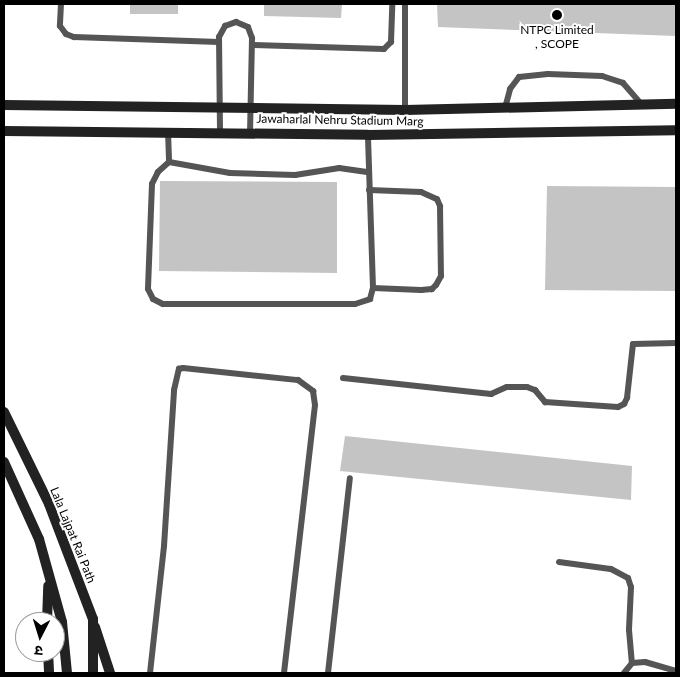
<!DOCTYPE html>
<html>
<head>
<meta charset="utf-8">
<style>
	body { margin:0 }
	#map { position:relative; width:680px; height:677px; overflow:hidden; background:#fff; font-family:Lato,"Noto Sans Devanagari",sans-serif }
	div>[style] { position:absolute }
	.building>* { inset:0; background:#c4c4c4 }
	.lane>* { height:6px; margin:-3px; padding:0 3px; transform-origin:3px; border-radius:3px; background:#555 }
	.secondary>* { height:10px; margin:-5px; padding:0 5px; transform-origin:5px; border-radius:5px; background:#222 }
	.dots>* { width:14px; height:14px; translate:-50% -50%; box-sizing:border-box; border:2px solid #fff; border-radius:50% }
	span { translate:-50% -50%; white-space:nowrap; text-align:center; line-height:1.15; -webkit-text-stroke:4px #fff; paint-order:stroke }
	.poi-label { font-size:12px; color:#000 }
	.street-label { font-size:12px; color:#000 }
	.frame { position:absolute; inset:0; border:5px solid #000; pointer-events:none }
	.north { position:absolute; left:15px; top:612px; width:50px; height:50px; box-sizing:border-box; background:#fff; border:1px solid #999; border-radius:50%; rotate:185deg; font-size:14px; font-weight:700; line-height:20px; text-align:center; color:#000 }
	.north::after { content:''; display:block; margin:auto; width:18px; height:22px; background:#000; clip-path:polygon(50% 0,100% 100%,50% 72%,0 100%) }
</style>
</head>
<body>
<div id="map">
	<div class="building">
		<div style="clip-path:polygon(130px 4px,178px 4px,178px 14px,130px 14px)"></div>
		<div style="clip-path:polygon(264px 4px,342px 4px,341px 18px,264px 16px)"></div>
		<div style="clip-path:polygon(437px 4px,676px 4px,676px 36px,438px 27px)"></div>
		<div style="clip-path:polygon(160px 181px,337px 182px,337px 273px,159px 271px)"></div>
		<div style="clip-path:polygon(547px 186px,676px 187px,676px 291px,545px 290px)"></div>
		<div style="clip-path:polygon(345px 436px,632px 466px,631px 500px,340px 471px)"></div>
	</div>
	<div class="lane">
		<div style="left:61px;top:4px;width:22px;rotate:93deg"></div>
		<div style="left:60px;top:26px;width:10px;rotate:53deg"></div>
		<div style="left:66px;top:34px;width:9px;rotate:21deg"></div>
		<div style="left:74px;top:37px;width:145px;rotate:2deg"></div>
		<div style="left:252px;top:45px;width:132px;rotate:1.7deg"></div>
		<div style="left:384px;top:49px;width:10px;rotate:-45deg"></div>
		<div style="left:391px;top:42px;width:38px;rotate:-88deg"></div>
		<div style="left:505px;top:108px;width:20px;rotate:-75deg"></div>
		<div style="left:510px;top:89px;width:15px;rotate:-53deg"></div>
		<div style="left:519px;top:77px;width:29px;rotate:-6deg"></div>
		<div style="left:548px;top:74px;width:54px;rotate:2.1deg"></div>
		<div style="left:602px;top:76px;width:22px;rotate:18deg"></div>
		<div style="left:623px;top:83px;width:29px;rotate:49deg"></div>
		<div style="left:405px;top:110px;width:106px;rotate:-90deg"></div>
		<div style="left:168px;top:131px;width:31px;rotate:88deg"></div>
		<div style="left:169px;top:162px;width:15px;rotate:138deg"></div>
		<div style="left:158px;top:172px;width:13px;rotate:117deg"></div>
		<div style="left:152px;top:184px;width:105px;rotate:92.2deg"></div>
		<div style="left:148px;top:289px;width:11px;rotate:63deg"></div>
		<div style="left:153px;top:299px;width:11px;rotate:27deg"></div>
		<div style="left:163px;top:304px;width:192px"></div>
		<div style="left:355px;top:304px;width:16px;rotate:-18deg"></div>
		<div style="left:370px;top:299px;width:11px;rotate:-75deg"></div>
		<div style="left:373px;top:288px;width:153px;rotate:-91.9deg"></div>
		<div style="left:220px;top:131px;width:94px;rotate:-90.6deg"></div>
		<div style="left:219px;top:37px;width:13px;rotate:-61deg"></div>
		<div style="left:225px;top:26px;width:12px;rotate:-20deg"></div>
		<div style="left:236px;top:22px;width:13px;rotate:23deg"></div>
		<div style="left:248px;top:27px;width:12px;rotate:70deg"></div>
		<div style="left:252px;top:38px;width:93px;rotate:91.2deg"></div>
		<div style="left:169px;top:162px;width:62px;rotate:10.2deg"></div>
		<div style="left:230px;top:173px;width:65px;rotate:1.8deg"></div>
		<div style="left:295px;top:175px;width:45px;rotate:-9deg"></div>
		<div style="left:339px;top:168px;width:30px;rotate:8deg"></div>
		<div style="left:369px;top:190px;width:52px;rotate:2.2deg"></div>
		<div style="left:421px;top:192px;width:17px;rotate:24deg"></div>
		<div style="left:437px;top:199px;width:8px;rotate:67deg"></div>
		<div style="left:440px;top:206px;width:70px;rotate:89.2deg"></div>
		<div style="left:441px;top:276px;width:10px;rotate:119deg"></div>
		<div style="left:436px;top:285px;width:6px;rotate:135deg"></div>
		<div style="left:432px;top:289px;width:11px;rotate:175deg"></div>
		<div style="left:421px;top:290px;width:48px;rotate:-177.6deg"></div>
		<div style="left:343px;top:378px;width:149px;rotate:6.2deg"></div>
		<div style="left:491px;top:394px;width:17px;rotate:-24deg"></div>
		<div style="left:507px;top:387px;width:20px"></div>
		<div style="left:527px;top:387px;width:9px;rotate:21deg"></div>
		<div style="left:535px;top:390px;width:16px;rotate:50deg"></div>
		<div style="left:545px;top:402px;width:73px;rotate:3.9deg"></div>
		<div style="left:618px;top:407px;width:7px;rotate:-27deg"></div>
		<div style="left:624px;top:404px;width:7px;rotate:-63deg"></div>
		<div style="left:627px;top:398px;width:54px;rotate:-83.7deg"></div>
		<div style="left:633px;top:344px;width:43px;rotate:-1.3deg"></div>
		<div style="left:559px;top:562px;width:52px;rotate:7.7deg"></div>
		<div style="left:611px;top:569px;width:19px;rotate:28deg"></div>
		<div style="left:628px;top:578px;width:9px;rotate:72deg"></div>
		<div style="left:631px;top:587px;width:43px;rotate:92.7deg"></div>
		<div style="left:629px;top:630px;width:33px;rotate:85deg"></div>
		<div style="left:150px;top:673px;width:128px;rotate:-83.7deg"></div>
		<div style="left:164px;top:546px;width:156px;rotate:-86.3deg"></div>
		<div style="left:174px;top:390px;width:22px;rotate:-77deg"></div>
		<div style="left:179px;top:369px;width:4px;rotate:-14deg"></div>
		<div style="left:183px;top:368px;width:116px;rotate:6deg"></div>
		<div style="left:298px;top:380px;width:19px;rotate:36deg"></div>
		<div style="left:313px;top:391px;width:14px;rotate:82deg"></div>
		<div style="left:315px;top:405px;width:270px;rotate:96.6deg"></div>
		<div style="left:328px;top:673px;width:196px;rotate:-83.6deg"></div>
		<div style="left:624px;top:673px;width:13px;rotate:-51deg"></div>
		<div style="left:632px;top:663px;width:13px;rotate:-4deg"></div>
		<div style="left:645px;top:662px;width:32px;rotate:16deg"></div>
	</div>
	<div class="secondary">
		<div style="left:4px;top:105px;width:401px;rotate:0.7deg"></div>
		<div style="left:405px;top:110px;width:271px;rotate:-1.3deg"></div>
		<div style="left:4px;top:131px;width:364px;rotate:0.6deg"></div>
		<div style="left:368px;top:135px;width:308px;rotate:-0.9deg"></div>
		<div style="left:4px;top:412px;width:102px;rotate:63.9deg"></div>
		<div style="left:49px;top:504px;width:123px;rotate:69.1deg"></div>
		<div style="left:93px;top:619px;width:54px;rotate:90deg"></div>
		<div style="left:4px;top:462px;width:85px;rotate:65.6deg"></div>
		<div style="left:39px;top:539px;width:86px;rotate:74.5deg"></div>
		<div style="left:62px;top:622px;width:51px;rotate:84.4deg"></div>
		<div style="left:47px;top:622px;width:36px;rotate:-88deg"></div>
		<div style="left:95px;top:627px;width:48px;rotate:71.9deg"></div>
		<div style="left:48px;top:652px;width:21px;rotate:87deg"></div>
	</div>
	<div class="dots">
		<div style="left:557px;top:15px;background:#000"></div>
	</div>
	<div class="poi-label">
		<span style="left:557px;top:37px">NTPC Limited<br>, SCOPE</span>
	</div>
	<div class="street-label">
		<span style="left:340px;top:120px;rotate:1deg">Jawaharlal Nehru Stadium Marg</span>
		<span style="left:73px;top:535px;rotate:68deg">Lala Lajpat Rai Path</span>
	</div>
	<div class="frame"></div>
	<div class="north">उ</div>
</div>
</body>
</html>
